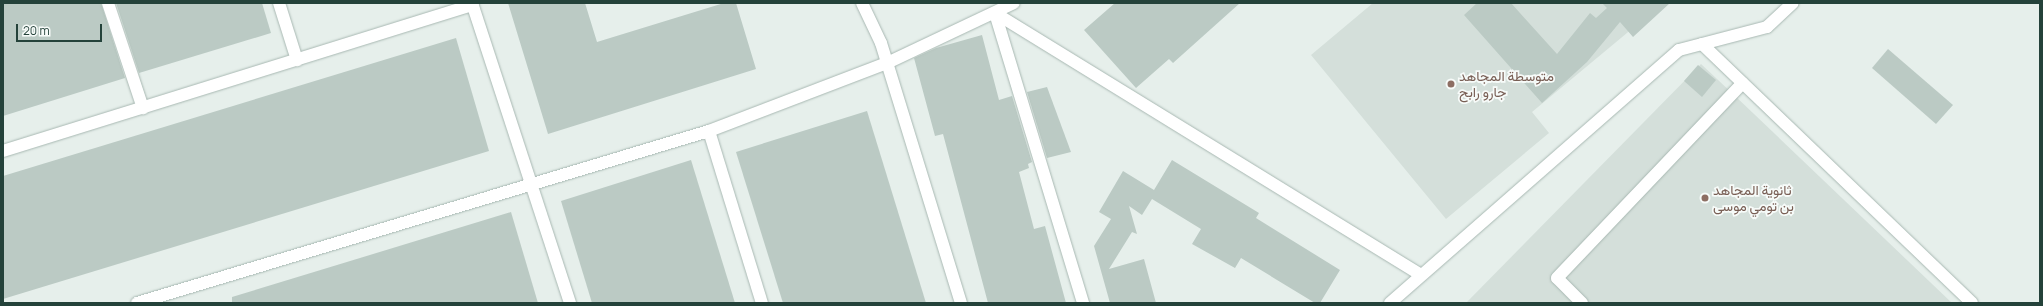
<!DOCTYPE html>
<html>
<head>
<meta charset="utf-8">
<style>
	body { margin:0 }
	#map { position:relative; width:2043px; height:306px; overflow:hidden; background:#e6efeb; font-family:Manrope,Vazirmatn,sans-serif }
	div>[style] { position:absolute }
	.built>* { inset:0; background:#d4dfda }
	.building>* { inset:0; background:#bbcac4 }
	.roads { filter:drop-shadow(0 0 1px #a8b8b2) drop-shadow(0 0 1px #a8b8b2) }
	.service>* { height:12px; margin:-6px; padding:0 6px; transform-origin:6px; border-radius:6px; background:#fff }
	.minor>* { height:12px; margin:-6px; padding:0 6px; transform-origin:6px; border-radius:6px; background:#fff }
	.dots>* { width:11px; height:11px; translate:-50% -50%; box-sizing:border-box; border:2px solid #f7fbf9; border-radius:50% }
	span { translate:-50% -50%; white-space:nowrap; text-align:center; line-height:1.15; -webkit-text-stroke:3.5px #f7fbf9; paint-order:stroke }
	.education-label { font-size:14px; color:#785e54 }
	.left { translate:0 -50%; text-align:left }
	.frame { position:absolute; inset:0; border:4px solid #24423a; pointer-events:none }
	.scale { position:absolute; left:16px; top:24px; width:86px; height:18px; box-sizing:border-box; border:2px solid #24423a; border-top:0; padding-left:5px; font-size:12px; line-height:14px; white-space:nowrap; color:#24423a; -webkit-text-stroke:3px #f7fbf9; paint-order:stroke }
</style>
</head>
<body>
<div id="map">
	<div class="built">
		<div style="clip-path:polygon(1373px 3px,1663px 3px,1532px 112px,1549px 133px,1446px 219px,1311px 55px)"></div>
		<div style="clip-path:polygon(1701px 64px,1733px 94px,1952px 303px,1466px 303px)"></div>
	</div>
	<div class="building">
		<div style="clip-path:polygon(3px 3px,101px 3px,125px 78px,3px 116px)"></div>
		<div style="clip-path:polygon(116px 3px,262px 3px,271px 33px,139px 73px)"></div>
		<div style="clip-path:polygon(508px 3px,585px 3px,597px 42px,724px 3px,736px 3px,756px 69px,548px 134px)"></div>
		<div style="clip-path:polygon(1115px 3px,1240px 3px,1173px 63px,1169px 59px,1136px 88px,1084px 30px)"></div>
		<div style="clip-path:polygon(1477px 3px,1511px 3px,1557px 54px,1590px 13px,1596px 18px,1607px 8px,1602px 3px,1670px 3px,1633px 37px,1620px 22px,1587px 62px,1542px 103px,1464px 15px)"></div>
		<div style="clip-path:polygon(982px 35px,999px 100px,1012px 96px,1032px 162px,1028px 164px,1029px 168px,1019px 172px,1034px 229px,1045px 226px,1066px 303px,988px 303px,943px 134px,935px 136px,914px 58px,936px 48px)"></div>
		<div style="clip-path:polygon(456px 38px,489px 151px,3px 299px,3px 176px)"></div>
		<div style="clip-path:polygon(1888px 49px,1953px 105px,1936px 124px,1872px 68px)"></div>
		<div style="clip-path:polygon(1698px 65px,1716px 80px,1702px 97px,1684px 81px)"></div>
		<div style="clip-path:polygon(1047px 87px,1071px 152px,1047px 158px,1027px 92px)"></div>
		<div style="clip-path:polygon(867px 111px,926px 303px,783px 303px,736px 152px)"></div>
		<div style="clip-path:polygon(691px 160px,735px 303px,592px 303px,561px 201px)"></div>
		<div style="clip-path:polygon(1172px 160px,1259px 213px,1256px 218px,1340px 270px,1320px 303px,1315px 303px,1241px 258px,1235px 268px,1192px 244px,1201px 229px,1152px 199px,1142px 215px,1129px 206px,1137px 234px,1132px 232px,1109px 269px,1144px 259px,1156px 303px,1110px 303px,1094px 246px,1111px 219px,1099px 212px,1123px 171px,1154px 190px)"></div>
		<div style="clip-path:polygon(511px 212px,538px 303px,232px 303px,232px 297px)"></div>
	</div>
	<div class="roads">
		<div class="service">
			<div style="left:1582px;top:303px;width:35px;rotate:-135deg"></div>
			<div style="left:1557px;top:278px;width:269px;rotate:-46.4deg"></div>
		</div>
		<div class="minor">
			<div style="left:108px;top:3px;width:111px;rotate:71.6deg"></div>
			<div style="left:279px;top:3px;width:60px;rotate:72.5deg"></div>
			<div style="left:472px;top:3px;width:316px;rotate:71.9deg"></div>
			<div style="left:862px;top:3px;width:44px;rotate:64.6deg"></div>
			<div style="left:881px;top:43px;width:272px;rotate:72.9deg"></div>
			<div style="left:995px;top:13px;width:500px;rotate:31.59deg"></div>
			<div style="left:995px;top:13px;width:303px;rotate:73.1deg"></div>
			<div style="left:1702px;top:44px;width:374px;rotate:43.8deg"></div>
			<div style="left:709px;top:131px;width:180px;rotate:72.9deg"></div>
			<div style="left:3px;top:151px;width:492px;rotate:-17.3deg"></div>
			<div style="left:137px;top:303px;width:597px;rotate:-16.74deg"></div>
			<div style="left:709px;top:131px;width:191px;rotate:-20.9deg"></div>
			<div style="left:887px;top:63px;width:140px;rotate:-25.3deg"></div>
			<div style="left:1390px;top:303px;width:384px;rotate:-41.2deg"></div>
			<div style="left:1679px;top:50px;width:91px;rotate:-14.6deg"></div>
			<div style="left:1767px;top:27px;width:35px;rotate:-43deg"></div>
		</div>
	</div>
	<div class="dots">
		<div style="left:1451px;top:84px;background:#8d6e63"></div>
		<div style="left:1705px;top:198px;background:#8d6e63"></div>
	</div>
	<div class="education-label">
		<span class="left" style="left:1459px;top:84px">متوسطة المجاهد<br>جارو رابح</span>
		<span class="left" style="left:1713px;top:198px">ثانوية المجاهد<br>بن تومي موسى</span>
	</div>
	<div class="frame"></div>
	<div class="scale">20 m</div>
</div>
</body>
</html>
